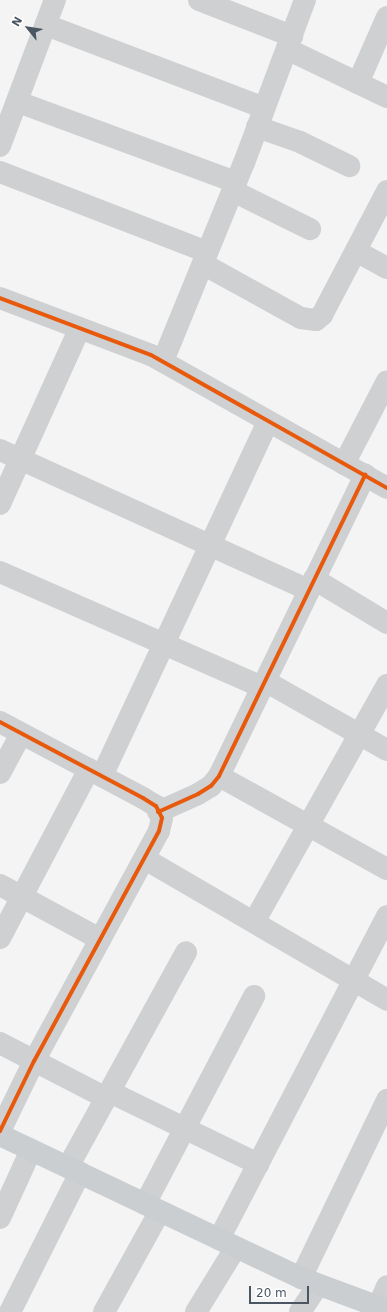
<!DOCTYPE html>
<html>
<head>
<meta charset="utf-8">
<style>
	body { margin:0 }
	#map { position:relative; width:387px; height:1312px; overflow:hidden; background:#f4f4f4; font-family:"DejaVu Sans",sans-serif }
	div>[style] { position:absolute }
	.minor>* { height:22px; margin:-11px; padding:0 11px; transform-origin:11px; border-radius:11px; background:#ced0d2 }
	.major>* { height:22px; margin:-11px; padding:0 11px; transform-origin:11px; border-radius:11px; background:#caced1 }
	.cycleway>* { height:4px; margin:-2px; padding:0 2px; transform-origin:2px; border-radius:2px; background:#e8590c }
	span { translate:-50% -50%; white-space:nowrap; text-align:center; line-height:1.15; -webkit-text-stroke:3px #fff; paint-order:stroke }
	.north { position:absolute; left:8px; top:8px; width:40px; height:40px; -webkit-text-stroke:3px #fff; paint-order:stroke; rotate:300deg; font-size:11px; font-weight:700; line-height:16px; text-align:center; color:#4a5661 }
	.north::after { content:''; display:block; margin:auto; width:14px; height:18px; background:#4a5661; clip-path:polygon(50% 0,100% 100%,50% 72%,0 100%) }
	.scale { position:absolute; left:249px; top:1286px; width:60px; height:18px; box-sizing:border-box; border:2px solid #4a5661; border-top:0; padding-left:5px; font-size:12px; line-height:14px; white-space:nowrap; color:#4a5661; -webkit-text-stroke:3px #fff; paint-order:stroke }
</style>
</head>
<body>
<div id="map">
	<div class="minor">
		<div style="left:199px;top:0;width:100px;rotate:21.2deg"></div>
		<div style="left:46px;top:25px;width:233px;rotate:20.8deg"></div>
		<div style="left:287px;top:49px;width:111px;rotate:25.6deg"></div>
		<div style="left:358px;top:83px;width:72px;rotate:-66.3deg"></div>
		<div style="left:18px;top:102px;width:232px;rotate:20.2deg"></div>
		<div style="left:257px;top:127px;width:46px;rotate:19.2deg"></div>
		<div style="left:300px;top:142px;width:55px;rotate:26.1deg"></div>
		<div style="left:0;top:146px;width:156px;rotate:-69.4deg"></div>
		<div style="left:0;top:172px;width:222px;rotate:21.1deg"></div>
		<div style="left:233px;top:191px;width:86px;rotate:26.3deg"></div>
		<div style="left:356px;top:251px;width:35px;rotate:29deg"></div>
		<div style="left:203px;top:264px;width:112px;rotate:28.9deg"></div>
		<div style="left:301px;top:318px;width:15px;rotate:8deg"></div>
		<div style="left:316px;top:320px;width:8px;rotate:-40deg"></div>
		<div style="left:322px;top:315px;width:140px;rotate:-62.3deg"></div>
		<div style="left:0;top:298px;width:161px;rotate:20.7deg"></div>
		<div style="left:151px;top:355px;width:271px;rotate:29.4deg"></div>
		<div style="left:163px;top:361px;width:214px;rotate:-67.8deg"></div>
		<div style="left:244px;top:163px;width:174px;rotate:-69.5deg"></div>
		<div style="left:0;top:450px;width:339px;rotate:24.4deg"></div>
		<div style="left:344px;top:464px;width:93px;rotate:-62.6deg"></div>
		<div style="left:0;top:504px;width:193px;rotate:-65.6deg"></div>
		<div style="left:0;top:572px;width:286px;rotate:23.7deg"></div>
		<div style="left:314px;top:579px;width:85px;rotate:31.1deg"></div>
		<div style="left:265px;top:681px;width:140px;rotate:29.5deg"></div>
		<div style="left:0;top:722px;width:162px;rotate:28deg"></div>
		<div style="left:143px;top:798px;width:15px;rotate:32deg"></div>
		<div style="left:156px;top:806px;width:13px;rotate:63deg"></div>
		<div style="left:162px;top:818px;width:13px;rotate:103deg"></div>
		<div style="left:159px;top:831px;width:262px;rotate:118.5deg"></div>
		<div style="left:34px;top:1061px;width:78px;rotate:115.9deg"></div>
		<div style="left:0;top:773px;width:44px;rotate:-61.7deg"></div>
		<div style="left:102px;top:776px;width:391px;rotate:-64.9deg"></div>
		<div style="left:219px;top:776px;width:192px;rotate:29deg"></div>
		<div style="left:158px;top:812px;width:44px;rotate:-24.2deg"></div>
		<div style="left:198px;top:794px;width:15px;rotate:-32deg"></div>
		<div style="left:211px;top:786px;width:13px;rotate:-51deg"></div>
		<div style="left:219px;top:776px;width:335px;rotate:-64.1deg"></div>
		<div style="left:145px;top:859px;width:280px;rotate:30.2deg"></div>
		<div style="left:0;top:885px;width:114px;rotate:28.4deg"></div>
		<div style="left:254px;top:922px;width:272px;rotate:-60.7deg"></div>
		<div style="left:0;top:938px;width:191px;rotate:-62.2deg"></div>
		<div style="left:0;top:1043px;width:119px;rotate:27.4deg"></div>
		<div style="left:110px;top:1092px;width:165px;rotate:25.9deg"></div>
		<div style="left:68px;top:1167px;width:245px;rotate:-61.2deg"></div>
		<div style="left:145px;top:1204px;width:235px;rotate:-62.3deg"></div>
		<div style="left:0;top:1218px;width:75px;rotate:-65.5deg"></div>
		<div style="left:219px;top:1239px;width:364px;rotate:-62.5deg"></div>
		<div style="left:301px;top:1278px;width:198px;rotate:-64.2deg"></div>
		<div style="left:10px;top:1312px;width:156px;rotate:-63.3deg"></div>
		<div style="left:104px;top:1312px;width:115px;rotate:-61deg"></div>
		<div style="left:196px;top:1312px;width:76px;rotate:-58.4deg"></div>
		<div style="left:300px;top:1312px;width:32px;rotate:-56deg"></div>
		<div style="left:376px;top:1312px;width:28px;rotate:-67deg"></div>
	</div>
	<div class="major">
		<div style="left:0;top:1135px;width:333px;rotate:25.4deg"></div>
		<div style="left:301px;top:1278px;width:92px;rotate:20.4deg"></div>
	</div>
	<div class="cycleway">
		<div style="left:0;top:298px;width:161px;rotate:20.7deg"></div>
		<div style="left:151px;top:355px;width:271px;rotate:29.4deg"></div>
		<div style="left:0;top:722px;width:162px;rotate:28deg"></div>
		<div style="left:143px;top:798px;width:15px;rotate:32deg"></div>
		<div style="left:156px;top:806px;width:13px;rotate:63deg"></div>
		<div style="left:162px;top:818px;width:13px;rotate:103deg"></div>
		<div style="left:159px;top:831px;width:262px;rotate:118.5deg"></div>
		<div style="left:34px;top:1061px;width:78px;rotate:115.9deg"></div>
		<div style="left:158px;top:812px;width:44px;rotate:-24.2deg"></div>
		<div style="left:198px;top:794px;width:15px;rotate:-32deg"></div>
		<div style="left:211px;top:786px;width:13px;rotate:-51deg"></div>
		<div style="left:219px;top:776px;width:335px;rotate:-64.1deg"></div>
	</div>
	<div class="north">N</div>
	<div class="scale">20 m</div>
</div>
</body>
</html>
